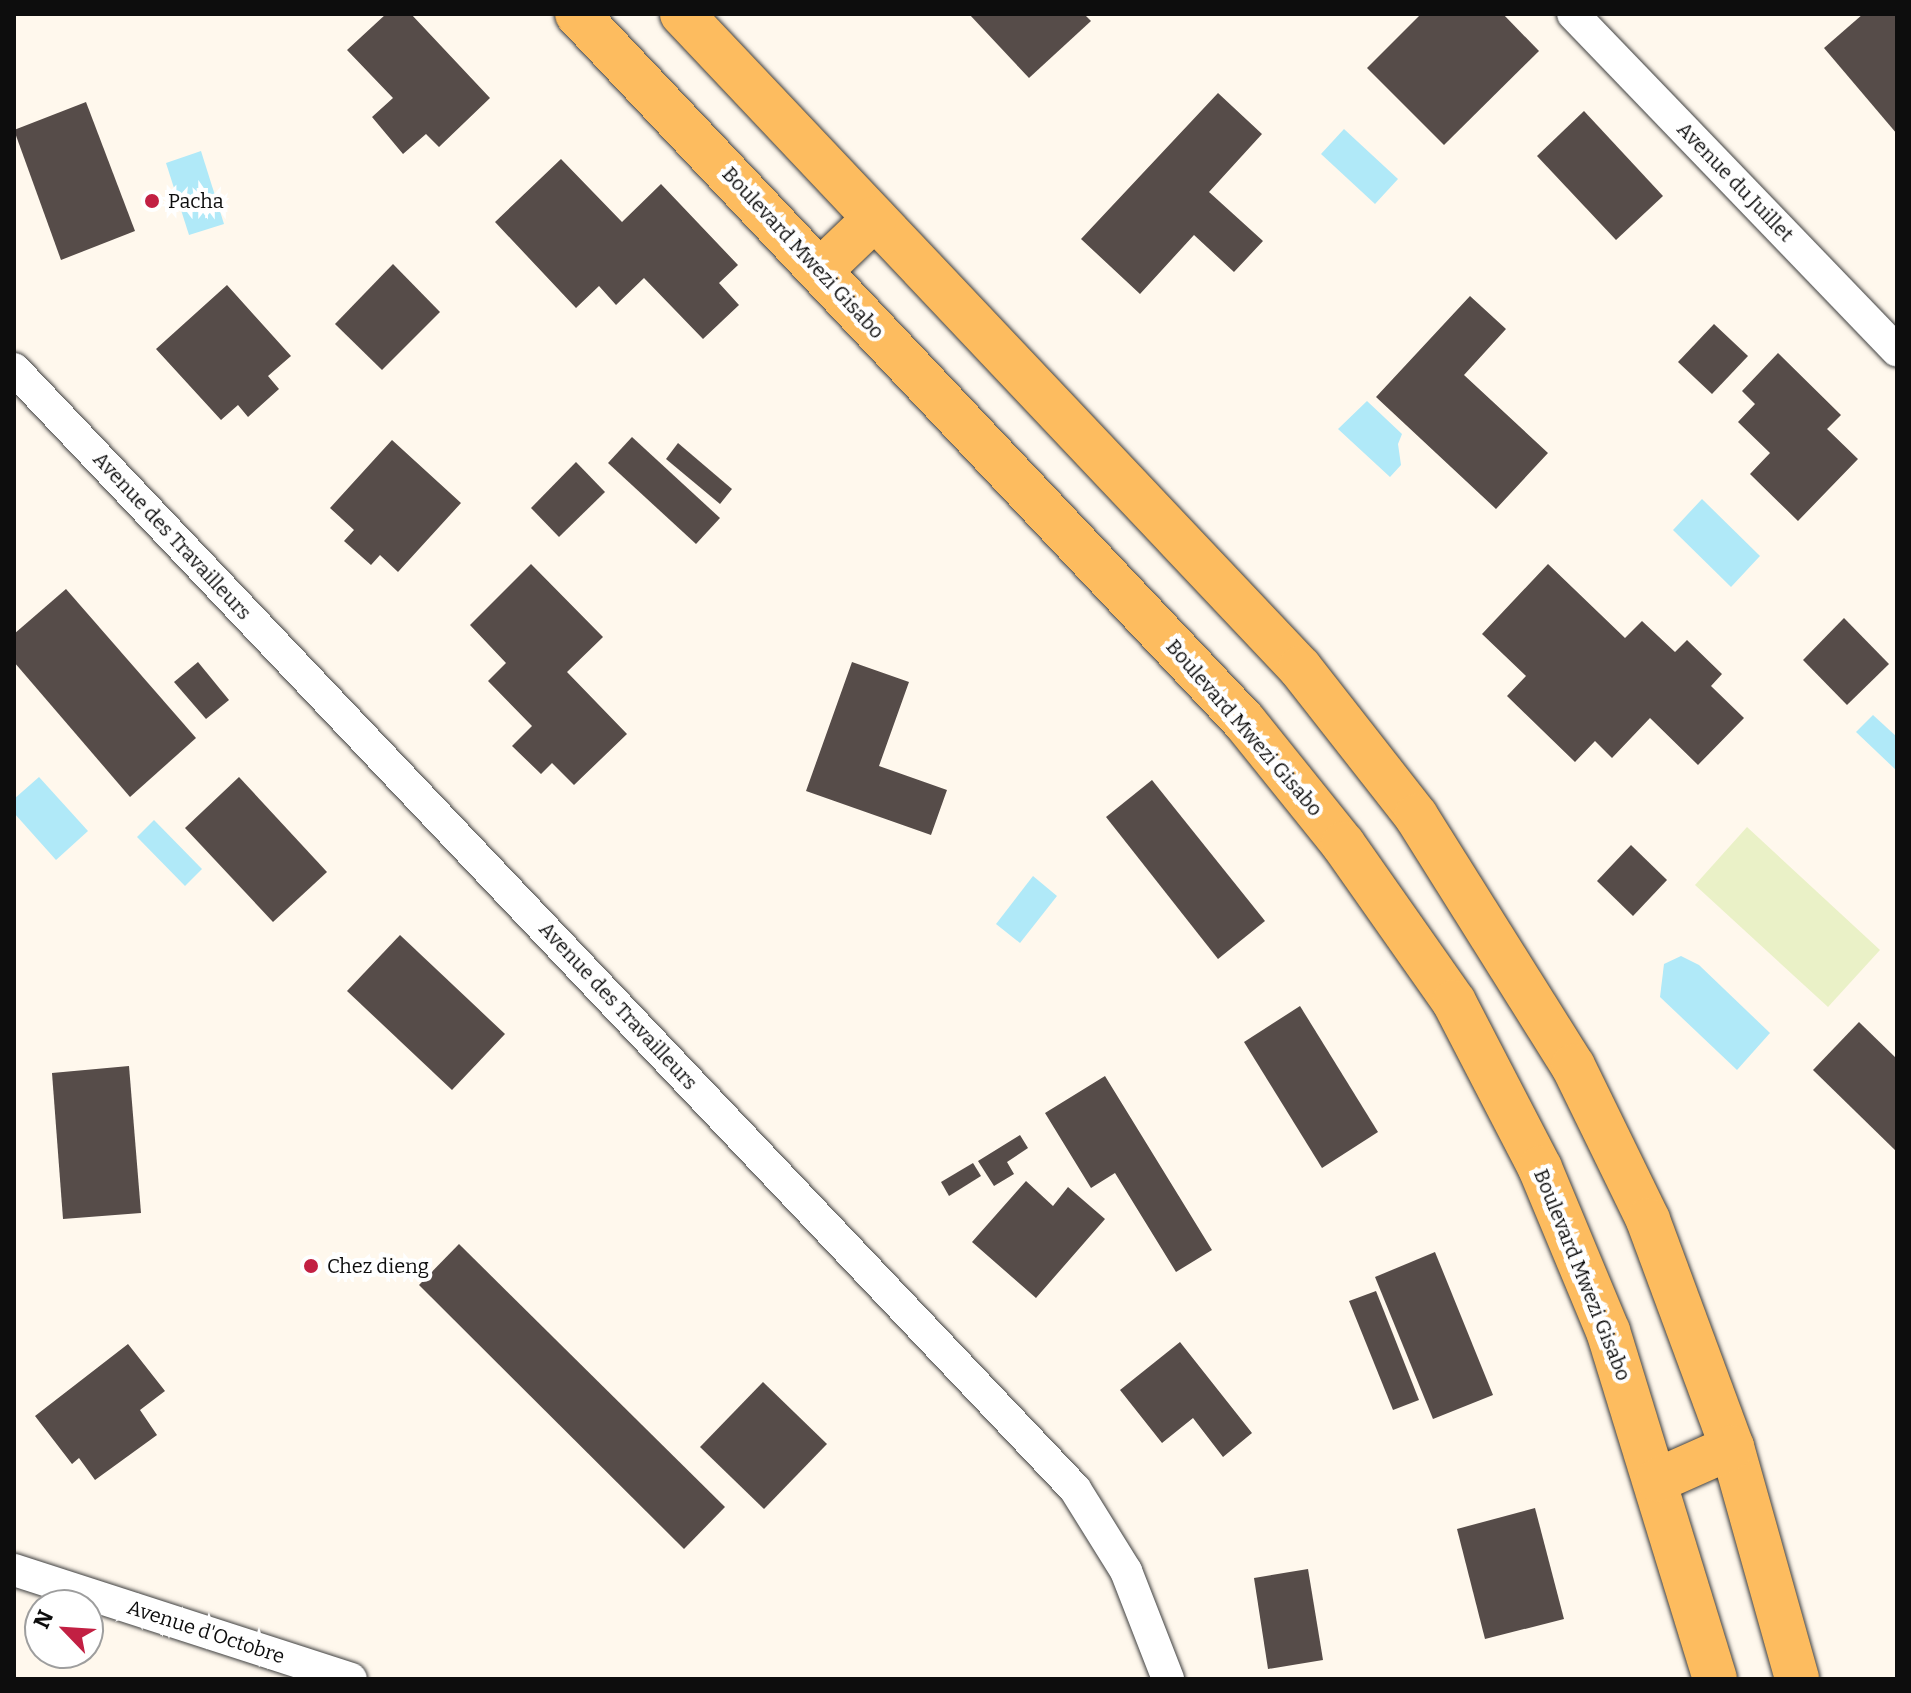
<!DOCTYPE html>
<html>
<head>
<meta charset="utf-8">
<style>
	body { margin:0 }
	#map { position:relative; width:1911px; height:1693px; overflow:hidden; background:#fff8ed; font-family:Bitter,serif }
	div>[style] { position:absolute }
	.pitch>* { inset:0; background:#eaf1c7 }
	.water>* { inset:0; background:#b0e9f8 }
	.building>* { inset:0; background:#564c49 }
	.roads { filter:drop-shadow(0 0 2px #404040) drop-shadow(0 0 2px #404040) }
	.street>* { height:32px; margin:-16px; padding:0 16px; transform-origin:16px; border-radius:16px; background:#fff }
	.primary>* { height:44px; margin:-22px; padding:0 22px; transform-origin:22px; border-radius:22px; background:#fdbc5f }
	.dots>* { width:22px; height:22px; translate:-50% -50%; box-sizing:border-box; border:4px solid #fff; border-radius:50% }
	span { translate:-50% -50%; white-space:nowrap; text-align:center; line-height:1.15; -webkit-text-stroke:8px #fff; paint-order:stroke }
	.street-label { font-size:20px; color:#0d0d0d }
	.poi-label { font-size:20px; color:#0d0d0d }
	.left { translate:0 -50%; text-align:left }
	.frame { position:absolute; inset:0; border:16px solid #0d0d0d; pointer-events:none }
	.north { position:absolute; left:24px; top:1589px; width:80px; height:80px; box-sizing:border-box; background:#fff; border:2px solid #9e9e9e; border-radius:50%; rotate:295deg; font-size:22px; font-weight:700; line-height:32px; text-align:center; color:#0d0d0d }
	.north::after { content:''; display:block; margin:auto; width:28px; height:36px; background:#c22043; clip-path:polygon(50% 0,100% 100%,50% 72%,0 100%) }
</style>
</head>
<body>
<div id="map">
	<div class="pitch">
		<div style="clip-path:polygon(1747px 827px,1880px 950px,1828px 1007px,1695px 885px)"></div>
	</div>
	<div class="water">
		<div style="clip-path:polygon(1344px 129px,1398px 179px,1375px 204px,1321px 154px)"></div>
		<div style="clip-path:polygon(201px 151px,224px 224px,189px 235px,166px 163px)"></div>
		<div style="clip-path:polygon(1367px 401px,1402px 434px,1398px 444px,1401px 465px,1390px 477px,1338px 429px)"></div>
		<div style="clip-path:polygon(1702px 499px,1760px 556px,1731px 587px,1673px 530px)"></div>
		<div style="clip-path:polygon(1873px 715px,1897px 737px,1897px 771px,1856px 732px)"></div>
		<div style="clip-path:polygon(39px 777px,88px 831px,56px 860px,14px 813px,14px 799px)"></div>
		<div style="clip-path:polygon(154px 820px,202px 869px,185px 886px,137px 837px)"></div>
		<div style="clip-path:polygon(1033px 876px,1057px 896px,1020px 943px,996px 924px)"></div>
		<div style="clip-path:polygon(1681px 956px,1699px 965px,1770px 1033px,1737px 1070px,1660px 997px,1664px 964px)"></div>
	</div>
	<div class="building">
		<div style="clip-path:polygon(386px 14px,411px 14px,490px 98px,439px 147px,426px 134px,403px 154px,372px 117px,393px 98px,347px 50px)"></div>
		<div style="clip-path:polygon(969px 14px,1084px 14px,1091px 21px,1029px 78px)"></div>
		<div style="clip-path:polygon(1421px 14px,1503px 14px,1539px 51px,1444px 145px,1367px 68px)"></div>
		<div style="clip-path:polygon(1863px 14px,1897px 14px,1897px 134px,1824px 48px)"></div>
		<div style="clip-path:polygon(1218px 93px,1262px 134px,1209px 192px,1263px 241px,1234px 272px,1194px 235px,1140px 294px,1081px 239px)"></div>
		<div style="clip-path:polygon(86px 102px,135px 231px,61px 260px,14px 130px)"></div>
		<div style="clip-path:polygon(1584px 111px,1663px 196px,1616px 240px,1537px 156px)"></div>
		<div style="clip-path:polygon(561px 159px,622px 222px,661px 184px,738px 265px,719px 283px,739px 305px,703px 339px,644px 278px,616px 305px,599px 286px,576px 308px,495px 222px)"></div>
		<div style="clip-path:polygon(393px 264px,440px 312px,382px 370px,335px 324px)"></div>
		<div style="clip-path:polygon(227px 285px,291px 356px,268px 376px,279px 389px,248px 417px,238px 405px,221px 420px,156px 349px)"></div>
		<div style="clip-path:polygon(1470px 296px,1506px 329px,1464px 375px,1548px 453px,1496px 509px,1376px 397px)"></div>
		<div style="clip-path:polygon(1714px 324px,1748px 356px,1712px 394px,1678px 362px)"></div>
		<div style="clip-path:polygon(1778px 353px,1841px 415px,1827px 429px,1858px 459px,1798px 521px,1750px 474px,1770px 453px,1738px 422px,1755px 404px,1742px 391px)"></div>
		<div style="clip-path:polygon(632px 437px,720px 518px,696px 544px,608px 463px)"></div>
		<div style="clip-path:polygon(392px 440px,461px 503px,398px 572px,380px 555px,371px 565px,344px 541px,354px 530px,330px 508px)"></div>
		<div style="clip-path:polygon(678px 443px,732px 489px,720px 504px,666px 459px)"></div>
		<div style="clip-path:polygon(576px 462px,605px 492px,559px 537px,531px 508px)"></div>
		<div style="clip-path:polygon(531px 564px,603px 637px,567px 672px,627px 734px,574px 785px,552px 763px,541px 774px,512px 746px,532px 726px,488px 681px,506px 663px,470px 625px)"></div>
		<div style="clip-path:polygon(1548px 564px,1625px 638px,1642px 621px,1675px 652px,1687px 640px,1722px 674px,1711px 686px,1744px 718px,1698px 765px,1650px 718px,1612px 758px,1595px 741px,1575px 762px,1507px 696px,1526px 676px,1482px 634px)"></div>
		<div style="clip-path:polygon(66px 589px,196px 738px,130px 797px,14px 662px,14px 634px)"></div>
		<div style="clip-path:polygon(1844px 618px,1889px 664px,1847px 705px,1803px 660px)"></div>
		<div style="clip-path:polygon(198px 662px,229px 700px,206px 719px,174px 682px)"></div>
		<div style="clip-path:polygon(852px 662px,909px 682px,879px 766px,947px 790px,931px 835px,806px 791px)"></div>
		<div style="clip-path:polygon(239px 777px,327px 872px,273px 922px,185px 828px)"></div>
		<div style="clip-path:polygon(1152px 780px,1265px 921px,1218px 959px,1106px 817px)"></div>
		<div style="clip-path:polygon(1631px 845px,1667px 880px,1633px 916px,1597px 881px)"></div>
		<div style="clip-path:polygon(400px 935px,505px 1034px,452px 1090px,347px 991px)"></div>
		<div style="clip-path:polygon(1300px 1006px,1378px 1132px,1322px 1168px,1244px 1042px)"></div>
		<div style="clip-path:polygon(1859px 1022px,1897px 1059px,1897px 1152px,1813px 1070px)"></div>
		<div style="clip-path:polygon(129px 1066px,141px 1213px,63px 1219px,52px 1073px)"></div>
		<div style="clip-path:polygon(1105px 1076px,1212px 1250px,1176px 1272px,1115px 1173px,1091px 1188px,1045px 1113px)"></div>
		<div style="clip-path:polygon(1020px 1135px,1028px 1148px,1007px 1162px,1014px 1174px,994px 1186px,978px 1161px)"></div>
		<div style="clip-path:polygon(973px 1163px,981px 1176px,949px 1196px,941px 1182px)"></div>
		<div style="clip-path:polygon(1026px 1181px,1053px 1206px,1068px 1187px,1105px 1219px,1036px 1298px,972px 1242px)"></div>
		<div style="clip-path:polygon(459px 1244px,725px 1507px,684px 1549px,419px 1285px)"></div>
		<div style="clip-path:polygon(1435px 1252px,1493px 1395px,1433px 1419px,1375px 1277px)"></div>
		<div style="clip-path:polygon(1376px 1291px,1419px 1400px,1393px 1410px,1349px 1301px)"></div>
		<div style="clip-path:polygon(1180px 1342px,1252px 1433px,1223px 1457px,1193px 1418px,1162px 1443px,1120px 1390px)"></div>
		<div style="clip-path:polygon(128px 1344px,165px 1391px,140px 1410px,157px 1435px,95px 1480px,79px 1458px,72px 1464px,35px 1416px)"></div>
		<div style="clip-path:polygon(763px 1382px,827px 1444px,764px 1509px,700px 1447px)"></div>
		<div style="clip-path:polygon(1535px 1508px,1564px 1619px,1485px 1639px,1457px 1529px)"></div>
		<div style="clip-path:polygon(1308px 1569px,1323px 1660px,1268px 1669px,1254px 1578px)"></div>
	</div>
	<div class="roads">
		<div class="street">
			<div style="left:1573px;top:14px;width:467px;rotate:46.1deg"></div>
			<div style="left:14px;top:369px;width:1543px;rotate:46.55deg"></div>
			<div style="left:1075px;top:1489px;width:97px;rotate:58.1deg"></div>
			<div style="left:1126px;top:1571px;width:116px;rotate:68.7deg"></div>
			<div style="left:14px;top:1570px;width:354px;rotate:17.9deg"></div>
		</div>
		<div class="primary">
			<div style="left:577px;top:14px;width:972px;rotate:46.67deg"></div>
			<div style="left:1244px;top:721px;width:158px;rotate:51.2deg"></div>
			<div style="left:1343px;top:844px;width:193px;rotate:54.9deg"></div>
			<div style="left:1454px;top:1002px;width:187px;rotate:62.6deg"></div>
			<div style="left:1540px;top:1168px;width:177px;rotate:67.4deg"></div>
			<div style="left:1608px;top:1331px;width:364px;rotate:72.9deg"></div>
			<div style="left:682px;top:14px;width:900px;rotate:46.62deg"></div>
			<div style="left:1300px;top:668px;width:188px;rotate:51.9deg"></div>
			<div style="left:1416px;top:816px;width:295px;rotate:57.9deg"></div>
			<div style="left:1573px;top:1066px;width:171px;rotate:64deg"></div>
			<div style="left:1648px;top:1220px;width:242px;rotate:69.7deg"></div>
			<div style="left:1732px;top:1447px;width:241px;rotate:74.3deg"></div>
			<div style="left:820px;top:271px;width:76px;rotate:-43.9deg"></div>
			<div style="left:1658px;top:1480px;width:81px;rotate:-24deg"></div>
		</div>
	</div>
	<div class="dots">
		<div style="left:152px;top:201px;background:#c22043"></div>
		<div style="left:311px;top:1266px;background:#c22043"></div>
	</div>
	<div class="street-label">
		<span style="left:1735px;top:182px;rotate:46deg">Avenue du Juillet</span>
		<span style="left:803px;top:253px;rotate:47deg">Boulevard Mwezi Gisabo</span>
		<span style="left:172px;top:536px;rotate:47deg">Avenue des Travailleurs</span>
		<span style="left:1244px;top:728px;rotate:49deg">Boulevard Mwezi Gisabo</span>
		<span style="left:618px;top:1006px;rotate:47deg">Avenue des Travailleurs</span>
		<span style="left:1582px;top:1275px;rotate:68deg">Boulevard Mwezi Gisabo</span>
		<span style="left:206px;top:1632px;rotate:18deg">Avenue d'Octobre</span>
	</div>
	<div class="poi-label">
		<span class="left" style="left:168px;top:201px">Pacha</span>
		<span class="left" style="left:327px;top:1266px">Chez dieng</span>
	</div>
	<div class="frame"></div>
	<div class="north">N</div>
</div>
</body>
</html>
